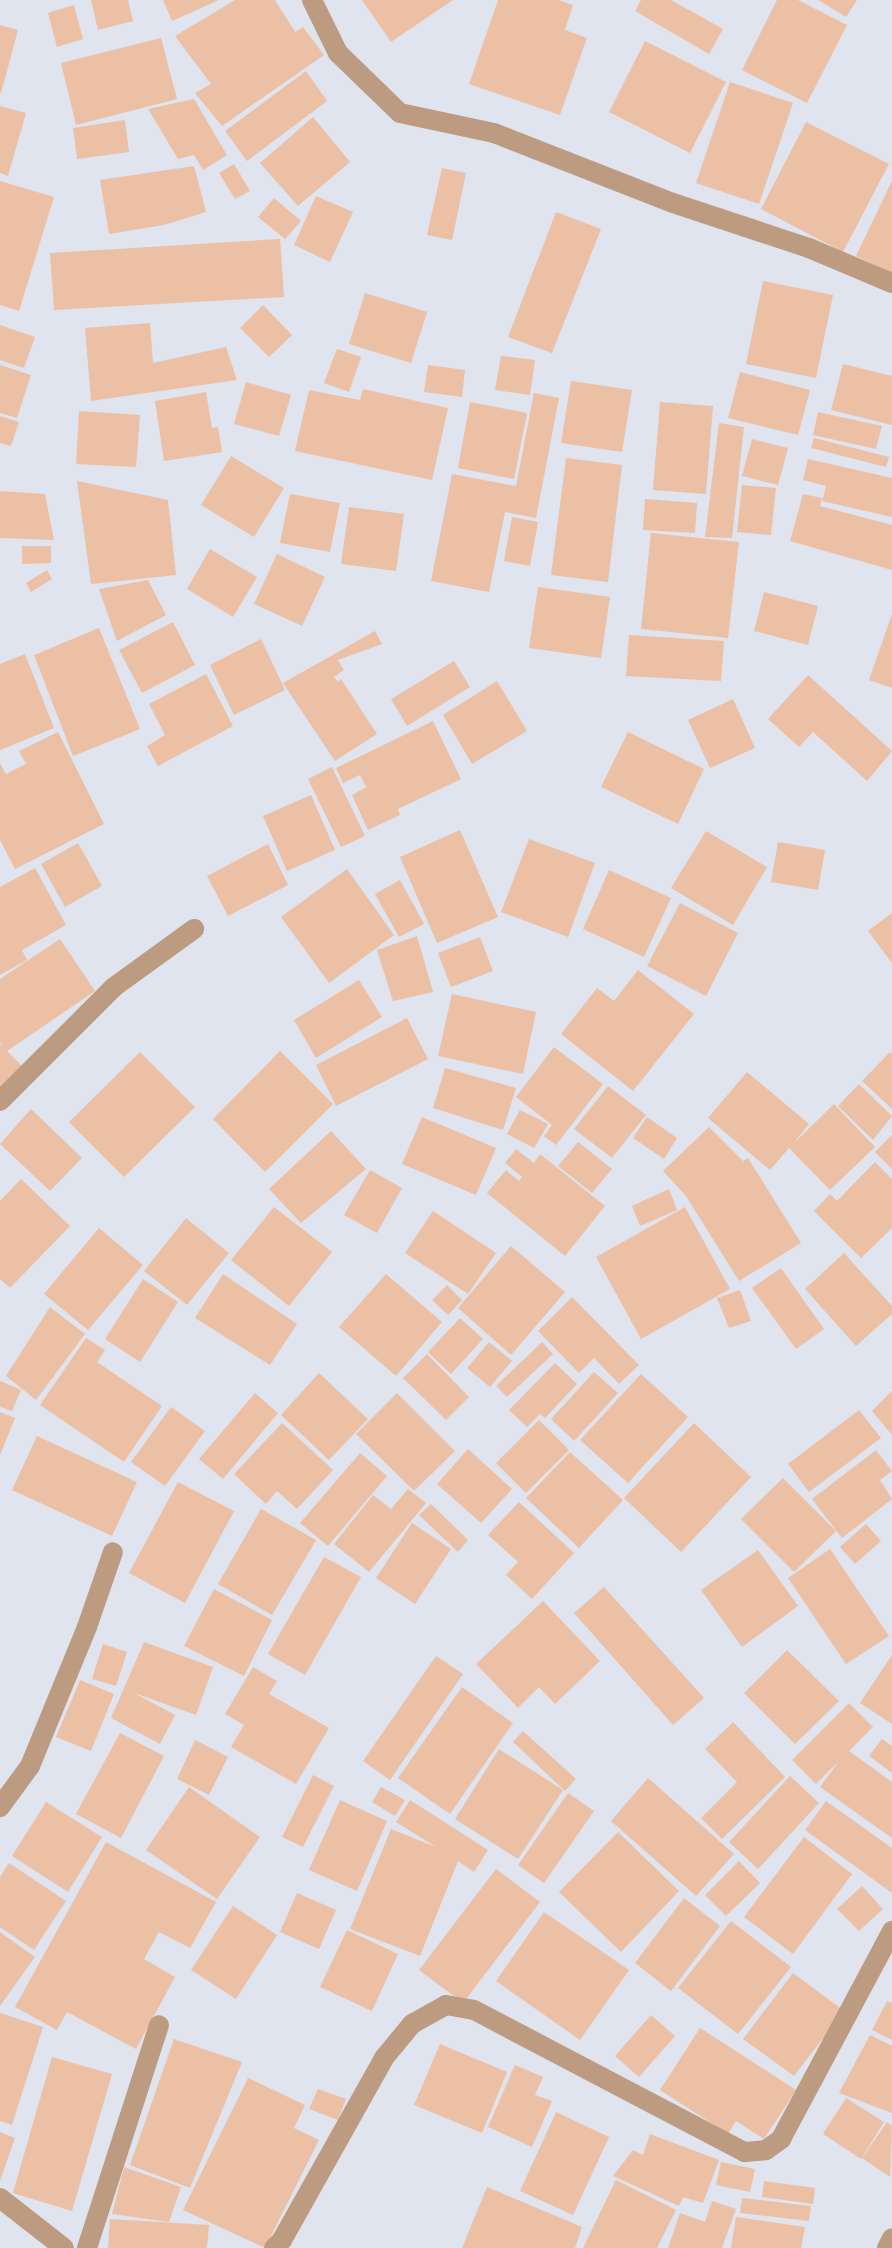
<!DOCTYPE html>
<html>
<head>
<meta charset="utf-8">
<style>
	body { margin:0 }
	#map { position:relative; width:892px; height:2248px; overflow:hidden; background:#dfe4ee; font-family:"Alegreya Sans",sans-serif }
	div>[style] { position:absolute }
	.building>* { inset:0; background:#ebc0a5 }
	.minor>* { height:20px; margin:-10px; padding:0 10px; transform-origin:10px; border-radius:10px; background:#bc9b80 }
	span { translate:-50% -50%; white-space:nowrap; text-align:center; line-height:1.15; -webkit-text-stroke:6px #fff; paint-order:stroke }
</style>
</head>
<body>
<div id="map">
	<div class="building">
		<div style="clip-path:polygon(91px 0,128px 0,133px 21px,98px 30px)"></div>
		<div style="clip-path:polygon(163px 0,219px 0,172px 21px)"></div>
		<div style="clip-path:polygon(235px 0,275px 0,295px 32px,303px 27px,324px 55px,222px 126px,195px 93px,211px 84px,175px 36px)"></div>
		<div style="clip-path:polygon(362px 0,453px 0,391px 42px)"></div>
		<div style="clip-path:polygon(498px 0,559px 0,573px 5px,565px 30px,587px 38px,560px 115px,469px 84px)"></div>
		<div style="clip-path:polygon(641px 0,671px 0,723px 29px,709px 54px,635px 11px)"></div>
		<div style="clip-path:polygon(777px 0,798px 0,847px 25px,807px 103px,742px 70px)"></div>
		<div style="clip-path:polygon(818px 0,857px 0,846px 17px)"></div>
		<div style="clip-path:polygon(74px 5px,83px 39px,57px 47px,48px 13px)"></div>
		<div style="clip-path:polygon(0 25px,18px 30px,1px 93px,0 93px)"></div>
		<div style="clip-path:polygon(161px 38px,177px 99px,76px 125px,61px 63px)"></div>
		<div style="clip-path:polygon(645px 41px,726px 82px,690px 153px,609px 112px)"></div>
		<div style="clip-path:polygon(306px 71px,327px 101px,247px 161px,225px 131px)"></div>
		<div style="clip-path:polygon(730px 82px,793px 103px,759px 204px,696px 183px)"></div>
		<div style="clip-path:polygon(194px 99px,227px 155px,203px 170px,194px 155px,178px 159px,148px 109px)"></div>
		<div style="clip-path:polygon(0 106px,26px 113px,8px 176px,0 173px)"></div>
		<div style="clip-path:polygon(313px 117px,350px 162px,298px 206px,260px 163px)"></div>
		<div style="clip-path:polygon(125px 120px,129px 152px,77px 159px,73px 128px)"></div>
		<div style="clip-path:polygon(806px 122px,889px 164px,843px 252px,761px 209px)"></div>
		<div style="clip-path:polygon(234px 164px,250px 191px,235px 199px,219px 173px)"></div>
		<div style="clip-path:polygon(194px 166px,206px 212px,164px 225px,109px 234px,100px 180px)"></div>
		<div style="clip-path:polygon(442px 168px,466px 173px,452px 240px,427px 235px)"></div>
		<div style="clip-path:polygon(0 181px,54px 197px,19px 311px,0 305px)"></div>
		<div style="clip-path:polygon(892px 181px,892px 273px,856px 256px)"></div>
		<div style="clip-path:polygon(316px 196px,353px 212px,330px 262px,294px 245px)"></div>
		<div style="clip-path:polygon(274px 198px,301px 221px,285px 239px,258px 217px)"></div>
		<div style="clip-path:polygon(556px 212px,601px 229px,552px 353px,508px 337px)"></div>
		<div style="clip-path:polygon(280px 239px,284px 297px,54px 310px,50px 253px)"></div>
		<div style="clip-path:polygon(763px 281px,833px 295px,816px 378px,746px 364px)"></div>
		<div style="clip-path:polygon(365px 293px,427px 312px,411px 363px,349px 344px)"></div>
		<div style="clip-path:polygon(263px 305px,292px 335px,269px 357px,240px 328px)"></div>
		<div style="clip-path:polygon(150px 323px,153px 363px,226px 347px,237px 380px,91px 401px,85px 328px)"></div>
		<div style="clip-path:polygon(0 325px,35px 337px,24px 368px,0 360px)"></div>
		<div style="clip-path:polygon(337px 349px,361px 357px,349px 392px,324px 383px)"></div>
		<div style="clip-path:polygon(501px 356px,535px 360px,530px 395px,495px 390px)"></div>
		<div style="clip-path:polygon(843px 364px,892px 376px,892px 425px,831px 410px)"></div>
		<div style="clip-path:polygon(0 365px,31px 375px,17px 418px,0 413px)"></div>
		<div style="clip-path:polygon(428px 365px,465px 370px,462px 397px,424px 392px)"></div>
		<div style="clip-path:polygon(740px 372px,810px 390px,798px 435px,728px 418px)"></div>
		<div style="clip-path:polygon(571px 381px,632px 390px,622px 452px,561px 443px)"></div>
		<div style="clip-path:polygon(246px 382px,291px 395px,279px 436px,234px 424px)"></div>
		<div style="clip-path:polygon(363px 389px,448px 408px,432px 480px,295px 451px,309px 390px,360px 400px)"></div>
		<div style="clip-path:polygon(206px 392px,212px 428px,218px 427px,222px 452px,164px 461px,155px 401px)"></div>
		<div style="clip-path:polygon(534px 393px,559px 398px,536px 518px,505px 512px,489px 592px,431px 581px,452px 474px,516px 486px)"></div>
		<div style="clip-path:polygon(470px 402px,527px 413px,514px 479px,458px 468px)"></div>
		<div style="clip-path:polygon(660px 402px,713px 406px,706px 494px,653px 490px)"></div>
		<div style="clip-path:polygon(79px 411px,140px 415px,136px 467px,76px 464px)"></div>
		<div style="clip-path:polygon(818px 412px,882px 426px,876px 449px,813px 435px)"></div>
		<div style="clip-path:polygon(0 416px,19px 422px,11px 446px,0 443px)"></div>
		<div style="clip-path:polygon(719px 423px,744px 427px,732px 538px,705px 537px)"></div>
		<div style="clip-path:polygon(814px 438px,889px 457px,886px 467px,811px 448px)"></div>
		<div style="clip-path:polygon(752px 439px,788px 448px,778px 485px,742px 476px)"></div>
		<div style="clip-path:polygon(231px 456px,284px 488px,254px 537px,201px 505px)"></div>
		<div style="clip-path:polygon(566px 458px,622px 465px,608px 582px,551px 575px)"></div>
		<div style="clip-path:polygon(808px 459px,892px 478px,892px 517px,822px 501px,826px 486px,803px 480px)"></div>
		<div style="clip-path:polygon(77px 481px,168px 500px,176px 575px,91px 584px)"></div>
		<div style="clip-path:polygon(742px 485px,776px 488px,771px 535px,737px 532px)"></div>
		<div style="clip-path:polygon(0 491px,45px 494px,54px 540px,0 538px)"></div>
		<div style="clip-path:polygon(290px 494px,340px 503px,330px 552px,280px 543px)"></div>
		<div style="clip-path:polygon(803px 494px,822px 498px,820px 506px,892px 525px,892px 570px,790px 541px)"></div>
		<div style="clip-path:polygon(645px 499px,697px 503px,695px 533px,643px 530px)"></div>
		<div style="clip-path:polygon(349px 507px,404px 514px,396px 571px,341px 564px)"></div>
		<div style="clip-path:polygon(512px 517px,538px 522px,530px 566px,504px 561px)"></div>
		<div style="clip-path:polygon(651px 533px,739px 542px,728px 638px,641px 629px)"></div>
		<div style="clip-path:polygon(22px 546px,51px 546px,51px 563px,22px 564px)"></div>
		<div style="clip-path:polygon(210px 549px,257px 577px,233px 617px,187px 589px)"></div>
		<div style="clip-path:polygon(277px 554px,325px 577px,302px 626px,254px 604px)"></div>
		<div style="clip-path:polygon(47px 570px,52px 579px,31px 592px,26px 583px)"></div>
		<div style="clip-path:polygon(148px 580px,166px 615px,117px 641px,99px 589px)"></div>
		<div style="clip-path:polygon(538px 587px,610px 597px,601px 658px,529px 648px)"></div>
		<div style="clip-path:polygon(764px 592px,818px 606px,808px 645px,754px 631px)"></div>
		<div style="clip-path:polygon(892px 614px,892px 688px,869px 680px)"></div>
		<div style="clip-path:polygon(173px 622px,195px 665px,142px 693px,119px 650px)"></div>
		<div style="clip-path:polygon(99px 628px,140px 729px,73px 756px,34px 655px)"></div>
		<div style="clip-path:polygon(375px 631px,382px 644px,338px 660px,344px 670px,334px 677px,338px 682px,341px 679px,377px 734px,335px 761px,283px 683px)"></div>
		<div style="clip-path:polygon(629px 635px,724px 641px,721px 681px,626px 676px)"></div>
		<div style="clip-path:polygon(261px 639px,285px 690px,234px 715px,210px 665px)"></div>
		<div style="clip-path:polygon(25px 654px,54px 728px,0 750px,0 664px)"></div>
		<div style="clip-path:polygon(454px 661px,470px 687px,407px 726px,391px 699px)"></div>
		<div style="clip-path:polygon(206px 674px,233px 726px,158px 766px,147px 746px,165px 735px,149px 704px)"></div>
		<div style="clip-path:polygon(808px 675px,892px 751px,867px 781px,813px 732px,799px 747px,768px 719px)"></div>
		<div style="clip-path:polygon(497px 681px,527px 731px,472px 764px,443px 715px)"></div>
		<div style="clip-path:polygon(733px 699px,755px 748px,710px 768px,688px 720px)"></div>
		<div style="clip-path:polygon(433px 721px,461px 779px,398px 809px,400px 815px,368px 830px,352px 795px,383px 778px,366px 787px,360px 775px,343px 783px,336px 768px)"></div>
		<div style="clip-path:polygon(58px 732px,104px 824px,15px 869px,0 840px,0 763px,6px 774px,26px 764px,19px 751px)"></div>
		<div style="clip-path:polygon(628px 732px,704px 769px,678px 824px,601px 787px)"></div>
		<div style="clip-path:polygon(332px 767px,365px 836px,341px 847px,308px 779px)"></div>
		<div style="clip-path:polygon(311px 795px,335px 850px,287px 871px,263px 816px)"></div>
		<div style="clip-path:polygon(460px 830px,498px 917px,437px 943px,400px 857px)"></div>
		<div style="clip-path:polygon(706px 831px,767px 867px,733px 925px,671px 888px)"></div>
		<div style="clip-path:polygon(529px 839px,595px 863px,568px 937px,501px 912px)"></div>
		<div style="clip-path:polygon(778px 842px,825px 850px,818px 890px,771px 882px)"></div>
		<div style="clip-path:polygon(78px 843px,102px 886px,65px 907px,41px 864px)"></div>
		<div style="clip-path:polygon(268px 844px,288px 885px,228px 916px,207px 876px)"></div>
		<div style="clip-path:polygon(35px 868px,66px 925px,22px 950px,27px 960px,0 975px,0 887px)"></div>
		<div style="clip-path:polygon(347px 869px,394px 935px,329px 983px,281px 917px)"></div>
		<div style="clip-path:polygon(609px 870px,671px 898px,644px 957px,583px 929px)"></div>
		<div style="clip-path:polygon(400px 880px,424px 924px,399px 937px,375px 894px)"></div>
		<div style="clip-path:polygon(680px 903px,738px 933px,706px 996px,647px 966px)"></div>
		<div style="clip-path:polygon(892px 913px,892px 963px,868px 931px)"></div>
		<div style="clip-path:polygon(417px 936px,433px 992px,393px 1001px,377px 950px)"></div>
		<div style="clip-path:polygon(480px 937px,493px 971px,451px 987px,438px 953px)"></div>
		<div style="clip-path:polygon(60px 939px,95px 991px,7px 1051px,26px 1070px,0 1096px,0 1044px,4px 1048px,0 1042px,0 979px)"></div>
		<div style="clip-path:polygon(638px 970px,694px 1014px,633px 1091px,561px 1034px,597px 988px,614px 1001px)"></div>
		<div style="clip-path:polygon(359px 980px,382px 1017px,316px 1058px,294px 1020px)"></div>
		<div style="clip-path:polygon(452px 994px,536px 1012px,523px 1074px,438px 1056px)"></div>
		<div style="clip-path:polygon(407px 1018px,428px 1059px,336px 1106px,316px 1065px)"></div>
		<div style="clip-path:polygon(554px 1047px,603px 1084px,556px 1145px,544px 1136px,552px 1125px,516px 1097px)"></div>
		<div style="clip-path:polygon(280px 1051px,333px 1104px,265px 1172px,213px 1119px)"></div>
		<div style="clip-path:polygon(140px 1052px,195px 1107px,124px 1177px,69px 1122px)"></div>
		<div style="clip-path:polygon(890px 1052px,892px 1054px,892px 1109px,862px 1081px)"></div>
		<div style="clip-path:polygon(445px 1068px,516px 1088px,503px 1130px,433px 1108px)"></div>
		<div style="clip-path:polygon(747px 1072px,809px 1124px,793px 1144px,834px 1104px,875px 1147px,830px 1190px,789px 1148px,770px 1170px,708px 1118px)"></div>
		<div style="clip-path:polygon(859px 1084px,892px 1116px,873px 1140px,838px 1106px)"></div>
		<div style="clip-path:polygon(608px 1086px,646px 1115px,612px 1158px,574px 1129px)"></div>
		<div style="clip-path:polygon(31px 1109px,82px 1158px,50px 1191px,0 1144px)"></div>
		<div style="clip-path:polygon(520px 1110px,548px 1124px,534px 1148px,507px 1134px)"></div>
		<div style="clip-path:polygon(422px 1117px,496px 1148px,476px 1195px,402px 1164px)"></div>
		<div style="clip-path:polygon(647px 1117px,677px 1138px,664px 1159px,633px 1138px)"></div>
		<div style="clip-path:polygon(709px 1127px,743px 1161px,748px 1158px,801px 1243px,739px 1281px,686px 1196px,663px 1171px)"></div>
		<div style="clip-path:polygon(331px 1131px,366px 1169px,301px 1223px,269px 1189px)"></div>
		<div style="clip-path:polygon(892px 1135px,892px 1169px,875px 1152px)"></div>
		<div style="clip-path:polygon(578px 1142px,612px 1169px,592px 1193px,558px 1166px)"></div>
		<div style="clip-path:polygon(516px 1149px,534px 1163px,540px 1154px,605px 1206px,565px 1256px,487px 1193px,506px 1170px,519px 1181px,522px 1177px,505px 1163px)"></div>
		<div style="clip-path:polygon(875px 1162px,892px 1179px,892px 1228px,861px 1258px,814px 1211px,830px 1194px,837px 1201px)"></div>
		<div style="clip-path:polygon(370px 1170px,402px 1188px,377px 1233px,344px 1215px)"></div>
		<div style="clip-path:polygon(21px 1179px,70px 1226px,10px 1288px,0 1279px,0 1201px)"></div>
		<div style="clip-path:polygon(669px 1189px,677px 1210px,640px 1226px,632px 1206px)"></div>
		<div style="clip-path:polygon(274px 1207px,332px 1252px,289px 1306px,231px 1260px)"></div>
		<div style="clip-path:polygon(685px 1207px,730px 1289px,641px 1339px,596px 1257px)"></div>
		<div style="clip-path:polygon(433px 1211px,496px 1253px,468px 1294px,405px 1253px)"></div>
		<div style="clip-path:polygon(186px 1218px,229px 1253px,187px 1305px,144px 1271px)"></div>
		<div style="clip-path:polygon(99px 1228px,143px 1265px,88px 1330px,44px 1294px)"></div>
		<div style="clip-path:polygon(511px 1246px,565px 1292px,511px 1355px,458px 1308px)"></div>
		<div style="clip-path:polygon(844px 1253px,892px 1306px,892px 1314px,856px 1346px,805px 1289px)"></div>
		<div style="clip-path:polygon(781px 1268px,824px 1329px,796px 1349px,752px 1288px)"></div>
		<div style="clip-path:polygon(223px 1274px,297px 1324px,270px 1365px,195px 1318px)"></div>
		<div style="clip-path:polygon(386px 1274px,442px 1322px,396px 1376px,339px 1327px)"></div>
		<div style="clip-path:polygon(143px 1279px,178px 1302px,140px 1362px,105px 1339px)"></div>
		<div style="clip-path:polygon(447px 1285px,462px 1300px,448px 1315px,432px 1300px)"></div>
		<div style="clip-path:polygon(740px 1290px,751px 1321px,729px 1328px,717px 1298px)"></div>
		<div style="clip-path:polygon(572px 1297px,639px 1365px,619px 1384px,594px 1358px,579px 1373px,538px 1331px)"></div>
		<div style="clip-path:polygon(50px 1307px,85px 1334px,36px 1400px,6px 1376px)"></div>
		<div style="clip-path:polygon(460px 1318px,483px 1339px,451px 1374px,428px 1352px)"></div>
		<div style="clip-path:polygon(86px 1338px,105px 1350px,97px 1362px,162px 1406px,124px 1462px,40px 1405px)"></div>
		<div style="clip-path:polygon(489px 1342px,512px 1361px,490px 1387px,467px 1368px)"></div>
		<div style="clip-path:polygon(542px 1342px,553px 1354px,507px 1397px,496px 1386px)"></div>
		<div style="clip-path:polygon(427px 1354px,469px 1397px,446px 1420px,403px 1378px)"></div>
		<div style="clip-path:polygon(555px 1363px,577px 1384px,545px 1418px,540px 1414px,527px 1427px,509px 1410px)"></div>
		<div style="clip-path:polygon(594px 1372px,618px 1393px,574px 1441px,551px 1419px)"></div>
		<div style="clip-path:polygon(319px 1373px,368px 1419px,329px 1460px,281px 1415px)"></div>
		<div style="clip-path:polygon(641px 1374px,688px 1417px,628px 1483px,580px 1440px)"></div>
		<div style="clip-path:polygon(0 1381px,21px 1390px,12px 1411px,0 1407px)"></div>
		<div style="clip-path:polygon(892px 1391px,892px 1435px,872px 1411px)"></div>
		<div style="clip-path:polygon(255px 1393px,278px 1413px,223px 1479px,199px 1459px)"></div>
		<div style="clip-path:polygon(397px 1393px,455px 1451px,414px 1491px,356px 1434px)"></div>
		<div style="clip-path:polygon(171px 1407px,205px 1431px,165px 1486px,131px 1462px)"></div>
		<div style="clip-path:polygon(859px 1410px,881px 1438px,809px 1492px,788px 1464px)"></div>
		<div style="clip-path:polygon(0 1412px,15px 1418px,0 1455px)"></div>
		<div style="clip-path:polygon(539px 1420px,569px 1450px,526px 1493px,496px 1463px)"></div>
		<div style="clip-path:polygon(282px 1423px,333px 1470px,297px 1509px,277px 1491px,266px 1504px,234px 1474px)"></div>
		<div style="clip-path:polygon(694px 1423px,751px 1477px,681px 1552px,624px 1498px)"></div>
		<div style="clip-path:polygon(37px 1436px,137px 1482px,112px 1536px,12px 1490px)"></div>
		<div style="clip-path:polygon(468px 1449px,512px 1489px,481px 1523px,437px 1484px)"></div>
		<div style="clip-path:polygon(876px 1450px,892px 1471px,880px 1480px,892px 1499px,842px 1538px,812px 1499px)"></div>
		<div style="clip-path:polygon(570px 1452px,623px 1500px,579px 1548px,526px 1498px)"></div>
		<div style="clip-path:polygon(360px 1453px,387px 1476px,328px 1546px,300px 1523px)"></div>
		<div style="clip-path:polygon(783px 1478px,836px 1531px,794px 1572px,741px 1519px)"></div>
		<div style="clip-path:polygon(178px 1482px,234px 1511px,185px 1603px,129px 1573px)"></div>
		<div style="clip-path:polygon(408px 1489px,426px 1503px,369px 1572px,334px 1544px,373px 1495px,391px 1509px)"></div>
		<div style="clip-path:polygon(519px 1502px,574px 1553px,532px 1599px,506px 1575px,518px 1562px,488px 1535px)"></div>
		<div style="clip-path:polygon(431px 1504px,468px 1540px,458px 1552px,419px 1515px)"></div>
		<div style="clip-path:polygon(261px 1509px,316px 1540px,272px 1615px,218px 1584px)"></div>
		<div style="clip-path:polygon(412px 1523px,451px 1549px,415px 1604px,376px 1578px)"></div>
		<div style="clip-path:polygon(866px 1524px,881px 1541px,855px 1564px,840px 1547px)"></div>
		<div style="clip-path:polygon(830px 1549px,889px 1636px,846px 1664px,788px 1578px)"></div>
		<div style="clip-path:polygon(758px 1550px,798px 1606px,742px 1647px,701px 1590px)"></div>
		<div style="clip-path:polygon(324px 1557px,361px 1577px,305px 1675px,268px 1654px)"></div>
		<div style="clip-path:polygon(604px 1587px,704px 1698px,673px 1725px,574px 1613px)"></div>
		<div style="clip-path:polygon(214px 1589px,272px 1620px,244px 1676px,184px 1646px)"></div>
		<div style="clip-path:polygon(543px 1601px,600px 1661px,555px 1704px,539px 1687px,518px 1708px,476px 1664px)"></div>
		<div style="clip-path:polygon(144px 1642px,213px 1667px,196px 1715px,134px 1693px,175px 1715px,160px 1744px,111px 1718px)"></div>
		<div style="clip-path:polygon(103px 1644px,127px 1652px,116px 1686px,92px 1679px)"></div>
		<div style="clip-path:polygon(787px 1650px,839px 1701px,795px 1744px,744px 1693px)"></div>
		<div style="clip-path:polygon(892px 1655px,892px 1724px,860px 1703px)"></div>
		<div style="clip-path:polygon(436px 1656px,463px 1674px,390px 1780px,363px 1761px)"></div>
		<div style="clip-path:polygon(253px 1667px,277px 1681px,269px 1694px,329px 1728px,296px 1784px,231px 1747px,244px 1725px,225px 1714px)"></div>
		<div style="clip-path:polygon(80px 1680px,114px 1694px,91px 1751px,56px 1737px)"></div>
		<div style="clip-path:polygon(462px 1687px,513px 1723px,450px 1814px,398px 1778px)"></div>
		<div style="clip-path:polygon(849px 1703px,873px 1727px,849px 1751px,892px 1782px,892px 1838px,820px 1787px,839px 1761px,816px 1784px,792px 1760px)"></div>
		<div style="clip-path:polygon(733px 1722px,785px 1777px,722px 1839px,701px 1818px,737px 1782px,705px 1749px)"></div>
		<div style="clip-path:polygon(523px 1731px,576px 1779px,565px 1791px,513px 1742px)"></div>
		<div style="clip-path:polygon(120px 1733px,164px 1756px,121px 1838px,76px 1814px)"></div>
		<div style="clip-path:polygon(882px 1739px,892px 1746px,892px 1773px,869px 1756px)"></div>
		<div style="clip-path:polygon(195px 1740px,228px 1757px,209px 1795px,177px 1779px)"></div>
		<div style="clip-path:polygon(499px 1749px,563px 1790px,518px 1859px,455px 1819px)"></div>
		<div style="clip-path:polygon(313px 1775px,334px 1786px,303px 1847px,282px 1837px)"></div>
		<div style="clip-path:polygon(790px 1776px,819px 1803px,758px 1869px,729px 1842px)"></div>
		<div style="clip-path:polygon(648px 1778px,734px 1854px,696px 1896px,611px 1821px)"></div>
		<div style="clip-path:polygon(189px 1787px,260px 1837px,217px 1899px,146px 1850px)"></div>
		<div style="clip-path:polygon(381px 1787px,405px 1800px,395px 1816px,372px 1802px)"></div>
		<div style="clip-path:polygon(568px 1793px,594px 1811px,544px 1883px,518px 1865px)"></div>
		<div style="clip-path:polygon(340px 1800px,387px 1821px,357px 1891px,309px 1870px)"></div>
		<div style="clip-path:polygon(410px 1800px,488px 1850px,474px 1872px,458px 1861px,420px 1956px,350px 1929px,391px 1829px,436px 1847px,396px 1822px)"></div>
		<div style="clip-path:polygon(826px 1801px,892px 1848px,892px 1893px,805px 1830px)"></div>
		<div style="clip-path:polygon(46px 1802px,102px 1837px,68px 1892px,12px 1856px)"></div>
		<div style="clip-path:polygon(618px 1832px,679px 1891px,621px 1952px,559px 1892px)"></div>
		<div style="clip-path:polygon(804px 1837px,852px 1874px,793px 1954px,744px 1917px)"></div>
		<div style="clip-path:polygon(106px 1842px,216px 1902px,190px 1948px,159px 1932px,144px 1959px,175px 1977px,136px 2049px,67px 2012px,57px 2030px,15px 2007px)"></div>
		<div style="clip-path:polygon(739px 1861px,760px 1883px,726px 1916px,705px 1895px)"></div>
		<div style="clip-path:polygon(9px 1863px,66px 1901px,34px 1950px,0 1927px,0 1877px)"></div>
		<div style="clip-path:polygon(496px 1869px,540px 1902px,463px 2003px,419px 1970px)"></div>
		<div style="clip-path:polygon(862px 1886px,883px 1909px,859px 1931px,837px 1909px)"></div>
		<div style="clip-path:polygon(297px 1893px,336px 1910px,319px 1949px,280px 1932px)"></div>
		<div style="clip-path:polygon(684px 1898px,720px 1926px,671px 1991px,635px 1963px)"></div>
		<div style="clip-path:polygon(233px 1906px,277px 1935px,236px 1999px,191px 1970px)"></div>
		<div style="clip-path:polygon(544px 1912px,629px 1970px,580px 2040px,496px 1981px)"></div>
		<div style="clip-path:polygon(731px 1921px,791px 1967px,738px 2034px,678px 1988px)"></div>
		<div style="clip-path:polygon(347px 1930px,398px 1954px,372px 2011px,320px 1987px)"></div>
		<div style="clip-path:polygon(0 1932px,35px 1957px,0 2006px)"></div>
		<div style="clip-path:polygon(793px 1973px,844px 2011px,794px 2076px,743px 2039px)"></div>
		<div style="clip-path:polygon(887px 2001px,892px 2003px,892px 2040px,872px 2030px)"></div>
		<div style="clip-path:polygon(0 2013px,43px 2027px,12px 2125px,0 2121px)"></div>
		<div style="clip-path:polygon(651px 2015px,675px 2036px,639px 2077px,615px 2056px)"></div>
		<div style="clip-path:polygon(700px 2028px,796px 2090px,764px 2139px,736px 2121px,728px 2134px,660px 2090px)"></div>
		<div style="clip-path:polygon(870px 2035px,892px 2046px,892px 2113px,839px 2093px)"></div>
		<div style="clip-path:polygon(174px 2039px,242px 2062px,190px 2188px,130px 2165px)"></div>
		<div style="clip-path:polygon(440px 2044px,507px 2072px,482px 2133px,414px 2105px)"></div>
		<div style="clip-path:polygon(52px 2057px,112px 2074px,72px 2211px,13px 2193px)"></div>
		<div style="clip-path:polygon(515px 2065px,543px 2077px,535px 2095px,552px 2101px,532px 2147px,488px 2127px)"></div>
		<div style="clip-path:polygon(248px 2078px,305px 2105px,294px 2128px,319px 2140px,265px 2248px,183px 2210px)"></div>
		<div style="clip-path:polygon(318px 2089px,346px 2099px,338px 2120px,309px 2109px)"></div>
		<div style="clip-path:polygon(846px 2098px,884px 2122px,861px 2159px,823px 2134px)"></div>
		<div style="clip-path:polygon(556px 2112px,609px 2137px,573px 2215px,520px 2191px)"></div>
		<div style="clip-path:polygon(887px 2122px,892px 2126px,890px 2177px,862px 2158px)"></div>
		<div style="clip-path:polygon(0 2132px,15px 2138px,0 2181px)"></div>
		<div style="clip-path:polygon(650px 2134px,719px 2160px,703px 2203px,683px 2197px,679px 2206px,613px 2176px,633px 2150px,643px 2155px)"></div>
		<div style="clip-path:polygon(721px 2162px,755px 2169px,750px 2192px,716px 2185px)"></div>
		<div style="clip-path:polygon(124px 2167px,181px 2187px,169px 2222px,112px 2214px)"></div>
		<div style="clip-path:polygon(616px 2180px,676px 2210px,657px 2248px,583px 2248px)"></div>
		<div style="clip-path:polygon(764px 2181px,815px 2188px,813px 2204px,762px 2197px)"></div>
		<div style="clip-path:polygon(487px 2187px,582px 2227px,575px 2248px,462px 2248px)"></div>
		<div style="clip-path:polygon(742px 2198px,811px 2206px,809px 2221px,740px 2213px)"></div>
		<div style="clip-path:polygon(712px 2201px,736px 2209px,722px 2248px,668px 2248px,680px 2213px,705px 2222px)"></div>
		<div style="clip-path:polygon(736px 2217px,805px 2227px,801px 2248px,731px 2248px)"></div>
		<div style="clip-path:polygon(110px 2219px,209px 2225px,207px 2248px,108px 2248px)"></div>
	</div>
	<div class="minor">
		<div style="left:312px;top:0;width:59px;rotate:63.9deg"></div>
		<div style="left:338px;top:53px;width:86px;rotate:44.1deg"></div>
		<div style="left:400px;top:113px;width:96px;rotate:12deg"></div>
		<div style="left:494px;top:133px;width:192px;rotate:21.4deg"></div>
		<div style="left:673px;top:203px;width:143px;rotate:18.3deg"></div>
		<div style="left:809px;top:248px;width:90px;rotate:22.9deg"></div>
		<div style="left:0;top:1101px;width:161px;rotate:-45deg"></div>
		<div style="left:114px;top:987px;width:99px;rotate:-35.9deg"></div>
		<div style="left:0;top:1807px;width:51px;rotate:-53.8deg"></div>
		<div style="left:30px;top:1766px;width:150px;rotate:-67.7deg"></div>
		<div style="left:87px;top:1627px;width:79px;rotate:-70.9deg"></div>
		<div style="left:0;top:2198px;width:81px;rotate:38deg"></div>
		<div style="left:87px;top:2248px;width:234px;rotate:-72.1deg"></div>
		<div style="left:274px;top:2248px;width:11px;rotate:-45deg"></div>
		<div style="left:282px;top:2240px;width:209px;rotate:-60.7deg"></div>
		<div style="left:384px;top:2058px;width:44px;rotate:-50.5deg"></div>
		<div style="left:412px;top:2024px;width:39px;rotate:-29deg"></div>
		<div style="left:446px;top:2005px;width:28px;rotate:10deg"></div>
		<div style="left:474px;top:2010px;width:306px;rotate:27.7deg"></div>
		<div style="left:745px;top:2152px;width:21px;rotate:-5deg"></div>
		<div style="left:766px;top:2150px;width:19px;rotate:-36deg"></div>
		<div style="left:781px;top:2139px;width:236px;rotate:-61.9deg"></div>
		<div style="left:887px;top:2248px;width:11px;rotate:-63deg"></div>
	</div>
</div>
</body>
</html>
